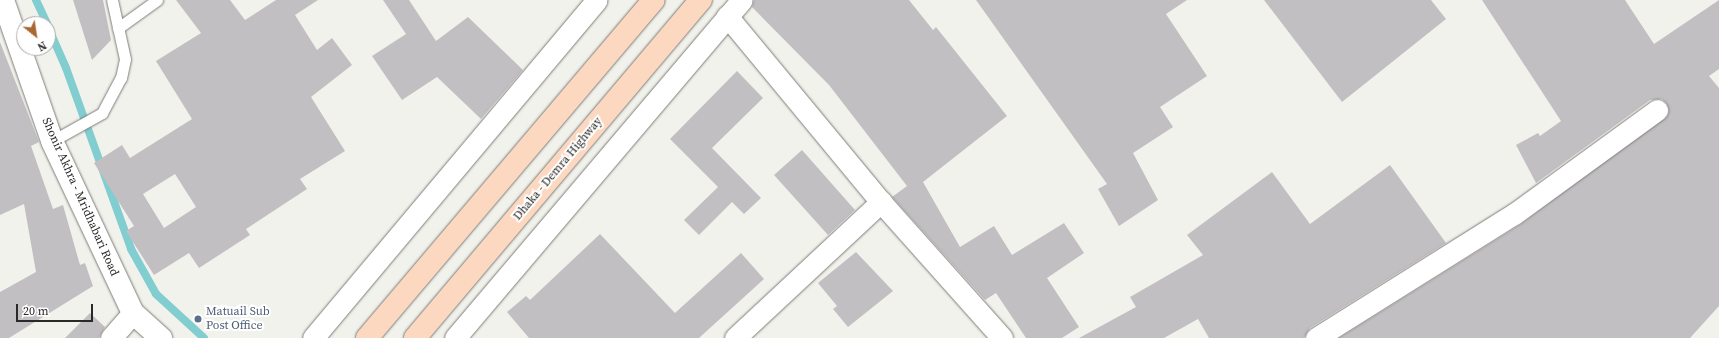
<!DOCTYPE html>
<html>
<head>
<meta charset="utf-8">
<style>
	body { margin:0 }
	#map { position:relative; width:1719px; height:338px; overflow:hidden; background:#f2f2ec; font-family:"Source Serif 4",serif }
	div>[style] { position:absolute }
	.stream>* { height:8px; margin:-4px; padding:0 4px; transform-origin:4px; border-radius:4px; background:#81cdd0 }
	.building>* { inset:0; background:#c2bfc3 }
	.roads { filter:drop-shadow(0 0 1px #7d7c78) drop-shadow(0 0 1px #7d7c78) }
	.service>* { height:11px; margin:-5.5px; padding:0 5.5px; transform-origin:5.5px; border-radius:5.5px; background:#fff }
	.minor>* { height:21px; margin:-10.5px; padding:0 10.5px; transform-origin:10.5px; border-radius:10.5px; background:#fff }
	.secondary>* { height:22px; margin:-11px; padding:0 11px; transform-origin:11px; border-radius:11px; background:#fff }
	.primary>* { height:22px; margin:-11px; padding:0 11px; transform-origin:11px; border-radius:11px; background:#fdd8c1 }
	.dots>* { width:11px; height:11px; translate:-50% -50%; box-sizing:border-box; border:2px solid #fff; border-radius:50% }
	span { translate:-50% -50%; white-space:nowrap; text-align:center; line-height:1.15; -webkit-text-stroke:4px #fff; paint-order:stroke }
	.street-label { font-size:12px; color:#292927 }
	.service-label { font-size:12px; color:#4e5e75 }
	.left { translate:0 -50%; text-align:left }
	.north { position:absolute; left:16px; top:16px; width:40px; height:40px; box-sizing:border-box; background:#fff; border:1px solid #a9a9a9; border-radius:50%; rotate:150deg; font-size:11px; font-weight:700; line-height:16px; text-align:center; color:#292927 }
	.north::after { content:''; display:block; margin:auto; width:14px; height:18px; background:#a96832; clip-path:polygon(50% 0,100% 100%,50% 72%,0 100%) }
	.scale { position:absolute; left:16px; top:304px; width:77px; height:18px; box-sizing:border-box; border:2px solid #292927; border-top:0; padding-left:5px; font-size:12px; line-height:14px; white-space:nowrap; color:#292927; -webkit-text-stroke:3px #fff; paint-order:stroke }
</style>
</head>
<body>
<div id="map">
	<div class="stream">
		<div style="left:36px;top:0;width:26px;rotate:65deg"></div>
		<div style="left:48px;top:27px;width:45px;rotate:66.3deg"></div>
		<div style="left:66px;top:68px;width:192px;rotate:70.2deg"></div>
		<div style="left:131px;top:249px;width:51px;rotate:60.9deg"></div>
		<div style="left:156px;top:294px;width:65px;rotate:42.5deg"></div>
	</div>
	<div class="building">
		<div style="clip-path:polygon(73px 0,103px 0,111px 40px,92px 60px)"></div>
		<div style="clip-path:polygon(evenodd,176px 0,230px 0,245px 20px,276px 0,318px 0,295px 15px,317px 50px,332px 38px,352px 65px,311px 97px,345px 151px,300px 179px,307px 189px,246px 229px,250px 235px,199px 268px,189px 253px,154px 275px,126px 231px,134px 226px,94px 163px,122px 145px,130px 158px,192px 119px,156px 61px,201px 33px,176px 0,175px 174px,196px 207px,164px 228px,143px 194px,175px 174px)"></div>
		<div style="clip-path:polygon(383px 0,409px 0,436px 41px,468px 17px,523px 70px,481px 119px,437px 77px,402px 100px,372px 56px,406px 34px)"></div>
		<div style="clip-path:polygon(754px 0,909px 0,933px 30px,936px 27px,1007px 116px,923px 182px,960px 247px,994px 226px,1012px 255px,1064px 223px,1084px 253px,1047px 278px,1079px 327px,1062px 338px,1026px 338px,996px 293px,985px 300px,892px 197px,907px 186px,829px 85px,752px 7px)"></div>
		<div style="clip-path:polygon(976px 0,1187px 0,1166px 14px,1207px 76px,1160px 107px,1173px 127px,1133px 153px,1158px 200px,1119px 226px,1098px 189px,1107px 184px)"></div>
		<div style="clip-path:polygon(1264px 0,1431px 0,1446px 19px,1342px 102px)"></div>
		<div style="clip-path:polygon(1482px 0,1625px 0,1654px 44px,1719px 0,1719px 69px,1709px 76px,1719px 88px,1719px 306px,1690px 338px,1339px 338px,1521px 224px,1668px 114px,1666px 103px,1662px 99px,1650px 100px,1536px 183px,1516px 145px,1538px 133px,1540px 136px,1561px 121px)"></div>
		<div style="clip-path:polygon(0 42px,39px 142px,31px 146px,53px 209px,63px 205px,80px 265px,85px 263px,93px 286px,9px 338px,0 338px,0 292px,36px 272px,24px 204px,0 215px)"></div>
		<div style="clip-path:polygon(737px 71px,763px 98px,712px 148px,761px 198px,744px 214px,732px 202px,699px 235px,684px 220px,718px 187px,670px 139px)"></div>
		<div style="clip-path:polygon(802px 150px,855px 210px,828px 235px,774px 175px)"></div>
		<div style="clip-path:polygon(1390px 165px,1446px 243px,1310px 328px,1304px 338px,1209px 338px,1198px 319px,1164px 338px,1079px 338px,1136px 307px,1130px 297px,1203px 255px,1187px 235px,1272px 172px,1310px 224px)"></div>
		<div style="clip-path:polygon(600px 234px,675px 313px,741px 253px,764px 279px,699px 338px,529px 338px,507px 312px,526px 296px,530px 300px)"></div>
		<div style="clip-path:polygon(856px 252px,893px 291px,848px 327px,833px 309px,837px 306px,818px 283px)"></div>
		<div style="clip-path:polygon(90px 313px,105px 327px,99px 338px,65px 338px)"></div>
	</div>
	<div class="roads">
		<div class="service">
			<div style="left:118px;top:28px;width:48px;rotate:-35.7deg"></div>
			<div style="left:52px;top:141px;width:57px;rotate:-29.2deg"></div>
			<div style="left:102px;top:113px;width:40px;rotate:-62deg"></div>
			<div style="left:121px;top:78px;width:19px;rotate:-78deg"></div>
			<div style="left:125px;top:59px;width:60px;rotate:-102.4deg"></div>
		</div>
		<div class="minor">
			<div style="left:727px;top:16px;width:241px;rotate:50.4deg"></div>
			<div style="left:881px;top:202px;width:182px;rotate:48.3deg"></div>
			<div style="left:111px;top:338px;width:33px;rotate:-49deg"></div>
			<div style="left:313px;top:338px;width:441px;rotate:-50deg"></div>
			<div style="left:455px;top:338px;width:443px;rotate:-49.7deg"></div>
			<div style="left:735px;top:338px;width:200px;rotate:-43deg"></div>
			<div style="left:1316px;top:338px;width:234px;rotate:-32.1deg"></div>
			<div style="left:1514px;top:214px;width:177px;rotate:-36deg"></div>
		</div>
		<div class="secondary">
			<div style="left:3px;top:0;width:149px;rotate:70.8deg"></div>
			<div style="left:52px;top:141px;width:190px;rotate:64.8deg"></div>
			<div style="left:133px;top:313px;width:38px;rotate:42deg"></div>
		</div>
		<div class="primary">
			<div style="left:367px;top:338px;width:443px;rotate:-49.7deg"></div>
			<div style="left:415px;top:338px;width:443px;rotate:-49.8deg"></div>
		</div>
	</div>
	<div class="dots">
		<div style="left:198px;top:319px;background:#5c6f8a"></div>
	</div>
	<div class="street-label">
		<span style="left:558px;top:169px;rotate:-50deg">Dhaka - Demra Highway</span>
		<span style="left:80px;top:197px;rotate:66deg">Shonir Akhra - Mridhabari Road</span>
	</div>
	<div class="service-label">
		<span class="left" style="left:206px;top:319px">Matuail Sub<br>Post Office</span>
	</div>
	<div class="north">N</div>
	<div class="scale">20 m</div>
</div>
</body>
</html>
